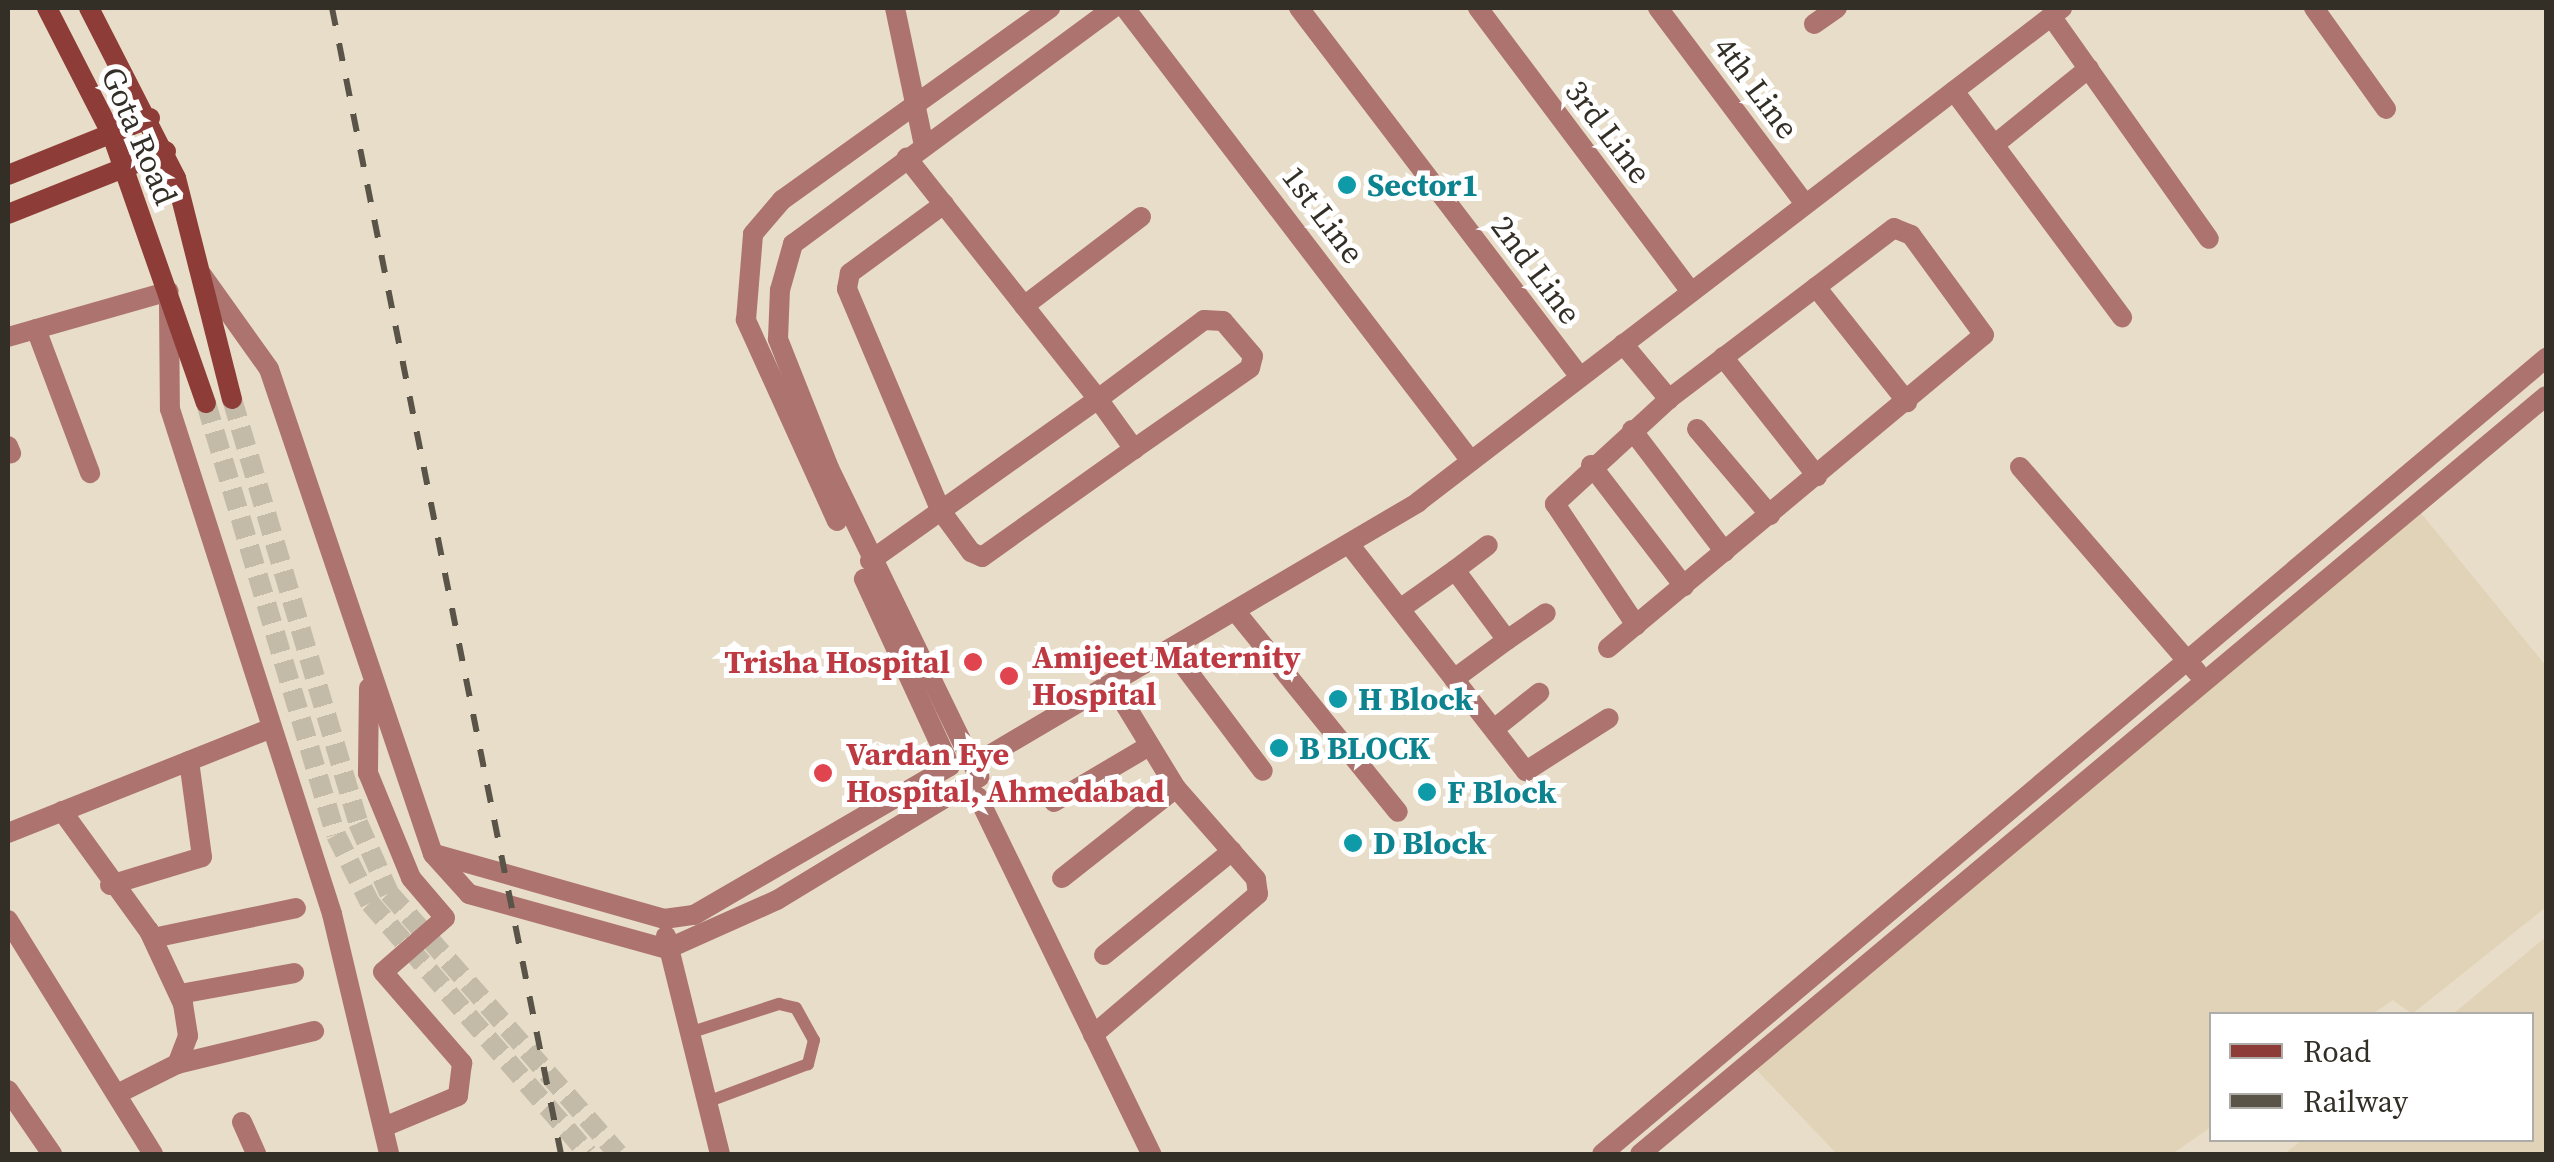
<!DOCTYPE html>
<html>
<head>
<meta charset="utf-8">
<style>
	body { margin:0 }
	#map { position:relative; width:2554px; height:1162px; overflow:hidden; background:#e8ddc8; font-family:"Source Serif 4",serif }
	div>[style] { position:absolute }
	.built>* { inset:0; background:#e1d3b7 }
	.secondary-tunnel>* { height:20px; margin-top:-10px; transform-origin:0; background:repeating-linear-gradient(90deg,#c4baa8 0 20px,transparent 0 30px) }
	.service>* { height:12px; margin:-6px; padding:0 6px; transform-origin:6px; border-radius:6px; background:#ad736e }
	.minor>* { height:20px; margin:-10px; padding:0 10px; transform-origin:10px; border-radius:10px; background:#ad736e }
	.tertiary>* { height:20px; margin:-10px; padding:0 10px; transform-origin:10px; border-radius:10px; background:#ad736e }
	.secondary>* { height:20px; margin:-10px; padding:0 10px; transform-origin:10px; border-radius:10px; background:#8e3c38 }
	.rail>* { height:6px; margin-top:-3px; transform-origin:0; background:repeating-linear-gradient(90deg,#595348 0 18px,transparent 0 36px) }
	.dots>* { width:28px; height:28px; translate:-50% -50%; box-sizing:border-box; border:5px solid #fff; border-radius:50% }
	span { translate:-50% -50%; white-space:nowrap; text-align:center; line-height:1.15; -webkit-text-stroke:10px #fff; paint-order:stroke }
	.street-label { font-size:32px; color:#332f27 }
	.culture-label { font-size:32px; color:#0d838f; font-weight:700 }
	.left { translate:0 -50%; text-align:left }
	.health-label { font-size:32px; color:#be3a42; font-weight:700 }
	.right { translate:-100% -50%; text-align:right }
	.frame { position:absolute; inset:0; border:10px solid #332f27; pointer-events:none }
	.legend { position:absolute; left:2209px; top:1012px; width:325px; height:130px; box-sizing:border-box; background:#fff; border:2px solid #adaca9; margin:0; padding:12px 18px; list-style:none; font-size:30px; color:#332f27 }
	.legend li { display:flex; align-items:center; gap:20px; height:50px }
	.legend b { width:50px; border:2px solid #adaca9 }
</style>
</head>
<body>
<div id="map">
	<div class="built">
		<div style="clip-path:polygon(2416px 507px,2546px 666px,2546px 907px,2412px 1014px,2393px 1000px,2372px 1014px,2212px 1014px,2211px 1127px,2172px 1154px,1837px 1154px,1749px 1062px)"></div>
		<div style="clip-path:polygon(2546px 937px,2546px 1154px,2284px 1154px,2302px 1140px,2532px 1140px,2532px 1014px,2453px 1014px)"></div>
	</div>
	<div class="secondary-tunnel">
		<div style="left:232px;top:399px;width:442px;rotate:73.4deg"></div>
		<div style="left:358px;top:823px;width:77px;rotate:66.1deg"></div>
		<div style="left:389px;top:893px;width:347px;rotate:48.7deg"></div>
		<div style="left:206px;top:403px;width:451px;rotate:73.3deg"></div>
		<div style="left:336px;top:835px;width:76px;rotate:63.4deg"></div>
		<div style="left:370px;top:903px;width:332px;rotate:49deg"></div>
	</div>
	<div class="service">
		<div style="left:689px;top:1033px;width:95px;rotate:-17.9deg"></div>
		<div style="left:779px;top:1004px;width:17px;rotate:13deg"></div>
		<div style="left:796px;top:1008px;width:37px;rotate:61deg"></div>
		<div style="left:814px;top:1040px;width:25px;rotate:104deg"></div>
		<div style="left:808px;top:1064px;width:108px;rotate:159.4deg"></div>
	</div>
	<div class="minor">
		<div style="left:895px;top:8px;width:141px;rotate:78.1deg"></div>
		<div style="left:1125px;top:8px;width:570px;rotate:52.63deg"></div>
		<div style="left:1299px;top:8px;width:464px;rotate:52.7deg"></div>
		<div style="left:1478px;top:8px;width:355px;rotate:53.1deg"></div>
		<div style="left:1658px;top:8px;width:245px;rotate:53.1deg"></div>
		<div style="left:2314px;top:8px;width:124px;rotate:54.5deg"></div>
		<div style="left:2051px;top:16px;width:273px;rotate:54.7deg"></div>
		<div style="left:1814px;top:24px;width:28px;rotate:-35deg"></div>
		<div style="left:1954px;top:91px;width:282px;rotate:53.4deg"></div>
		<div style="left:1994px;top:145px;width:122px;rotate:-39deg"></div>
		<div style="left:944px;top:204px;width:117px;rotate:143.7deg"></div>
		<div style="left:850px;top:273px;width:16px;rotate:101deg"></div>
		<div style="left:847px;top:289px;width:241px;rotate:67.1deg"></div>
		<div style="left:941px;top:511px;width:51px;rotate:53.8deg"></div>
		<div style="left:971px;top:552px;width:12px;rotate:24deg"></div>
		<div style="left:982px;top:557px;width:186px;rotate:-35.4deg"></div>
		<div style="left:1134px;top:449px;width:141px;rotate:-34.9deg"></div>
		<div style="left:1250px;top:368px;width:12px;rotate:-76deg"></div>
		<div style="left:1253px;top:356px;width:46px;rotate:-130.6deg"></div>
		<div style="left:1223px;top:321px;width:19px;rotate:-177deg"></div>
		<div style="left:1204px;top:320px;width:132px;rotate:143.3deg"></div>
		<div style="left:1098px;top:399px;width:62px;rotate:54.2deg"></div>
		<div style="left:1816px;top:287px;width:147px;rotate:51.6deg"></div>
		<div style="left:1024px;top:306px;width:147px;rotate:-37.3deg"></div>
		<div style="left:36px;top:329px;width:154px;rotate:69.4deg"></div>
		<div style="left:8px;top:337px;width:167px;rotate:-15.9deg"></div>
		<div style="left:1623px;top:344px;width:72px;rotate:50.1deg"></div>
		<div style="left:1669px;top:399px;width:155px;rotate:137.4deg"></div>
		<div style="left:1555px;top:504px;width:146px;rotate:56.2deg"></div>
		<div style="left:1723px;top:357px;width:152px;rotate:51.7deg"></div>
		<div style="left:1697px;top:429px;width:113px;rotate:49.7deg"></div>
		<div style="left:1632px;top:430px;width:153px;rotate:52.7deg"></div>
		<div style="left:8px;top:446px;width:8px;rotate:67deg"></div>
		<div style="left:1591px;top:465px;width:153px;rotate:52.5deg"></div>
		<div style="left:2020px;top:467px;width:271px;rotate:49.2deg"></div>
		<div style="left:1349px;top:544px;width:288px;rotate:52.1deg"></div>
		<div style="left:1526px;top:771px;width:98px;rotate:-32.6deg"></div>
		<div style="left:870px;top:561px;width:280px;rotate:-35.4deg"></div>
		<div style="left:1098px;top:399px;width:308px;rotate:-128.4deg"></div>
		<div style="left:1455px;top:570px;width:41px;rotate:-37.1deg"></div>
		<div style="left:1400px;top:609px;width:67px;rotate:-35.3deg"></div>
		<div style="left:1455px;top:570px;width:87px;rotate:53.4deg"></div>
		<div style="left:1507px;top:640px;width:66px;rotate:143.7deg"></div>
		<div style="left:1236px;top:612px;width:257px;rotate:51deg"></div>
		<div style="left:1507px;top:640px;width:47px;rotate:-34.7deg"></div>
		<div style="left:1608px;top:648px;width:489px;rotate:-39.8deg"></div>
		<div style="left:1984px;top:335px;width:124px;rotate:-126.1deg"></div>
		<div style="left:1911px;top:235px;width:18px;rotate:-158deg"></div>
		<div style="left:1894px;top:228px;width:283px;rotate:142.8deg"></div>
		<div style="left:1172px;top:650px;width:151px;rotate:53.1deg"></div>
		<div style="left:1494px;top:729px;width:58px;rotate:-38.7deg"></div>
		<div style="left:991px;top:754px;width:496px;rotate:-30.5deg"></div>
		<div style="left:1418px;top:502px;width:812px;rotate:-37.49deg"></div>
		<div style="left:978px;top:797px;width:397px;rotate:64.1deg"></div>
		<div style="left:1054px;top:802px;width:110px;rotate:-30.5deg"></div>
		<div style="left:62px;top:811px;width:148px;rotate:54.1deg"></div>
		<div style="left:149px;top:931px;width:81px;rotate:65deg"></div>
		<div style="left:183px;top:1004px;width:32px;rotate:81deg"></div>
		<div style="left:188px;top:1036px;width:30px;rotate:111deg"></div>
		<div style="left:177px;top:1064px;width:65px;rotate:153.4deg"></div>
		<div style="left:8px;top:833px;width:281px;rotate:-21.7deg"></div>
		<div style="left:1062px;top:878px;width:145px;rotate:-38.3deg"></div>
		<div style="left:110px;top:885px;width:96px;rotate:-16.9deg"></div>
		<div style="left:202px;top:857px;width:97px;rotate:-97.7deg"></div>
		<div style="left:8px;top:920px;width:275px;rotate:58.2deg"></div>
		<div style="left:153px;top:938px;width:146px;rotate:-11.8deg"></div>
		<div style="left:1104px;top:955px;width:165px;rotate:-39.1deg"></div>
		<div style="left:180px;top:994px;width:116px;rotate:-10.4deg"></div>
		<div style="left:1093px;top:1035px;width:217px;rotate:-40.5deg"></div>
		<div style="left:1258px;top:894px;width:15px;rotate:-98deg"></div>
		<div style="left:1256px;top:879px;width:121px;rotate:-131.3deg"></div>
		<div style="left:1176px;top:788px;width:123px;rotate:-121.4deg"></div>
		<div style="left:177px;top:1064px;width:141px;rotate:-13.5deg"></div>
		<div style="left:8px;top:1090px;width:78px;rotate:55.5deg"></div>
		<div style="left:242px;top:1122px;width:35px;rotate:66deg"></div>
		<div style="left:1602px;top:1154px;width:1235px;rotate:-40.14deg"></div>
		<div style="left:1640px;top:1154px;width:1181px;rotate:-39.92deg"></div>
	</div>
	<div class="tertiary">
		<div style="left:202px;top:275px;width:115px;rotate:54.5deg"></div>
		<div style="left:269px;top:369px;width:512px;rotate:71.32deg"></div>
		<div style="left:433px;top:854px;width:54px;rotate:48deg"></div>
		<div style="left:469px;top:894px;width:205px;rotate:15.5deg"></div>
		<div style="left:667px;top:949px;width:120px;rotate:-24deg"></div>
		<div style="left:777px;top:900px;width:237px;rotate:-31.3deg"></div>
		<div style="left:979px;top:777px;width:343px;rotate:-115.9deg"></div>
		<div style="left:829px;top:468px;width:139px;rotate:-111.6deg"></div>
		<div style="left:778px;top:339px;width:49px;rotate:-87.7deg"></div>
		<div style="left:780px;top:290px;width:48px;rotate:-74.2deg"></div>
		<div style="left:793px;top:244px;width:398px;rotate:-36.4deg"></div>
		<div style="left:169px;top:304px;width:105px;rotate:89.5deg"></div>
		<div style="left:170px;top:409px;width:530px;rotate:72.21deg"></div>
		<div style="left:332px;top:914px;width:247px;rotate:76.6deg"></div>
		<div style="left:837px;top:521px;width:221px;rotate:-114.4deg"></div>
		<div style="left:746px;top:320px;width:86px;rotate:-85.3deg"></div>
		<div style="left:753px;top:234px;width:45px;rotate:-49.5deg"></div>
		<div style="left:782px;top:200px;width:330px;rotate:-35.6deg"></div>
		<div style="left:369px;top:688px;width:85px;rotate:90.7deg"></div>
		<div style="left:368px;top:773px;width:113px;rotate:67.7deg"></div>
		<div style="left:411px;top:878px;width:52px;rotate:49.6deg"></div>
		<div style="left:445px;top:918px;width:82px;rotate:138.9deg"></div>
		<div style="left:383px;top:972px;width:121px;rotate:49deg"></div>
		<div style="left:462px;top:1063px;width:33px;rotate:97deg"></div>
		<div style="left:458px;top:1096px;width:80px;rotate:157.3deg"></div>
		<div style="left:435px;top:854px;width:238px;rotate:15.8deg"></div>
		<div style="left:664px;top:919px;width:30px;rotate:-8deg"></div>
		<div style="left:694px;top:915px;width:296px;rotate:-30.2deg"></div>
		<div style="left:950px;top:766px;width:206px;rotate:-114.7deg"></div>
		<div style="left:666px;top:936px;width:225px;rotate:76.1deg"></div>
	</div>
	<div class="secondary">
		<div style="left:47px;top:8px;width:143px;rotate:62.9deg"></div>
		<div style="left:112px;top:135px;width:284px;rotate:70.7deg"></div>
		<div style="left:89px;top:8px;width:191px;rotate:62.9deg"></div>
		<div style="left:176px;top:178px;width:228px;rotate:75.8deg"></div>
		<div style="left:8px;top:175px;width:153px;rotate:-21.9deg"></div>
		<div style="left:8px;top:214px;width:170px;rotate:-21.7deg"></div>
	</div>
	<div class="rail">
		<div style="left:332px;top:8px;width:1169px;rotate:78.7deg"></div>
	</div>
	<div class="dots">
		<div style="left:1347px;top:185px;background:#0f9aa8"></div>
		<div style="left:973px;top:662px;background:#e0444e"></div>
		<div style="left:1009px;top:676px;background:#e0444e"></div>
		<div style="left:1338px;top:699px;background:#0f9aa8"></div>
		<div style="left:1279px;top:748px;background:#0f9aa8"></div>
		<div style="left:823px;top:773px;background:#e0444e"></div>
		<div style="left:1427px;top:792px;background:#0f9aa8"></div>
		<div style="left:1353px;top:843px;background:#0f9aa8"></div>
	</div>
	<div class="street-label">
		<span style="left:1756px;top:88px;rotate:53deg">4th Line</span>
		<span style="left:1608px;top:132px;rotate:53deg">3rd Line</span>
		<span style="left:139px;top:136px;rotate:67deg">Gota Road</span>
		<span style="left:1323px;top:215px;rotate:53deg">1st Line</span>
		<span style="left:1536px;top:270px;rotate:53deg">2nd Line</span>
	</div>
	<div class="culture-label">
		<span class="left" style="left:1367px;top:185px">Sector1</span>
		<span class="left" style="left:1358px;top:699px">H Block</span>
		<span class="left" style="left:1299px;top:748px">B BLOCK</span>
		<span class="left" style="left:1447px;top:792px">F Block</span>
		<span class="left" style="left:1373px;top:843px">D Block</span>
	</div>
	<div class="health-label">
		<span class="left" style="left:1032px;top:676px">Amijeet Maternity<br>Hospital</span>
		<span class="right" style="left:950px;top:662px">Trisha Hospital</span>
		<span class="left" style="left:846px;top:773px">Vardan Eye<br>Hospital, Ahmedabad</span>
	</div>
	<div class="frame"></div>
	<ul class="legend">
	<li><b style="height:12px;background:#8e3c38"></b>Road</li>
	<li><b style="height:12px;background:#595348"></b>Railway</li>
	</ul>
</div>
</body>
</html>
